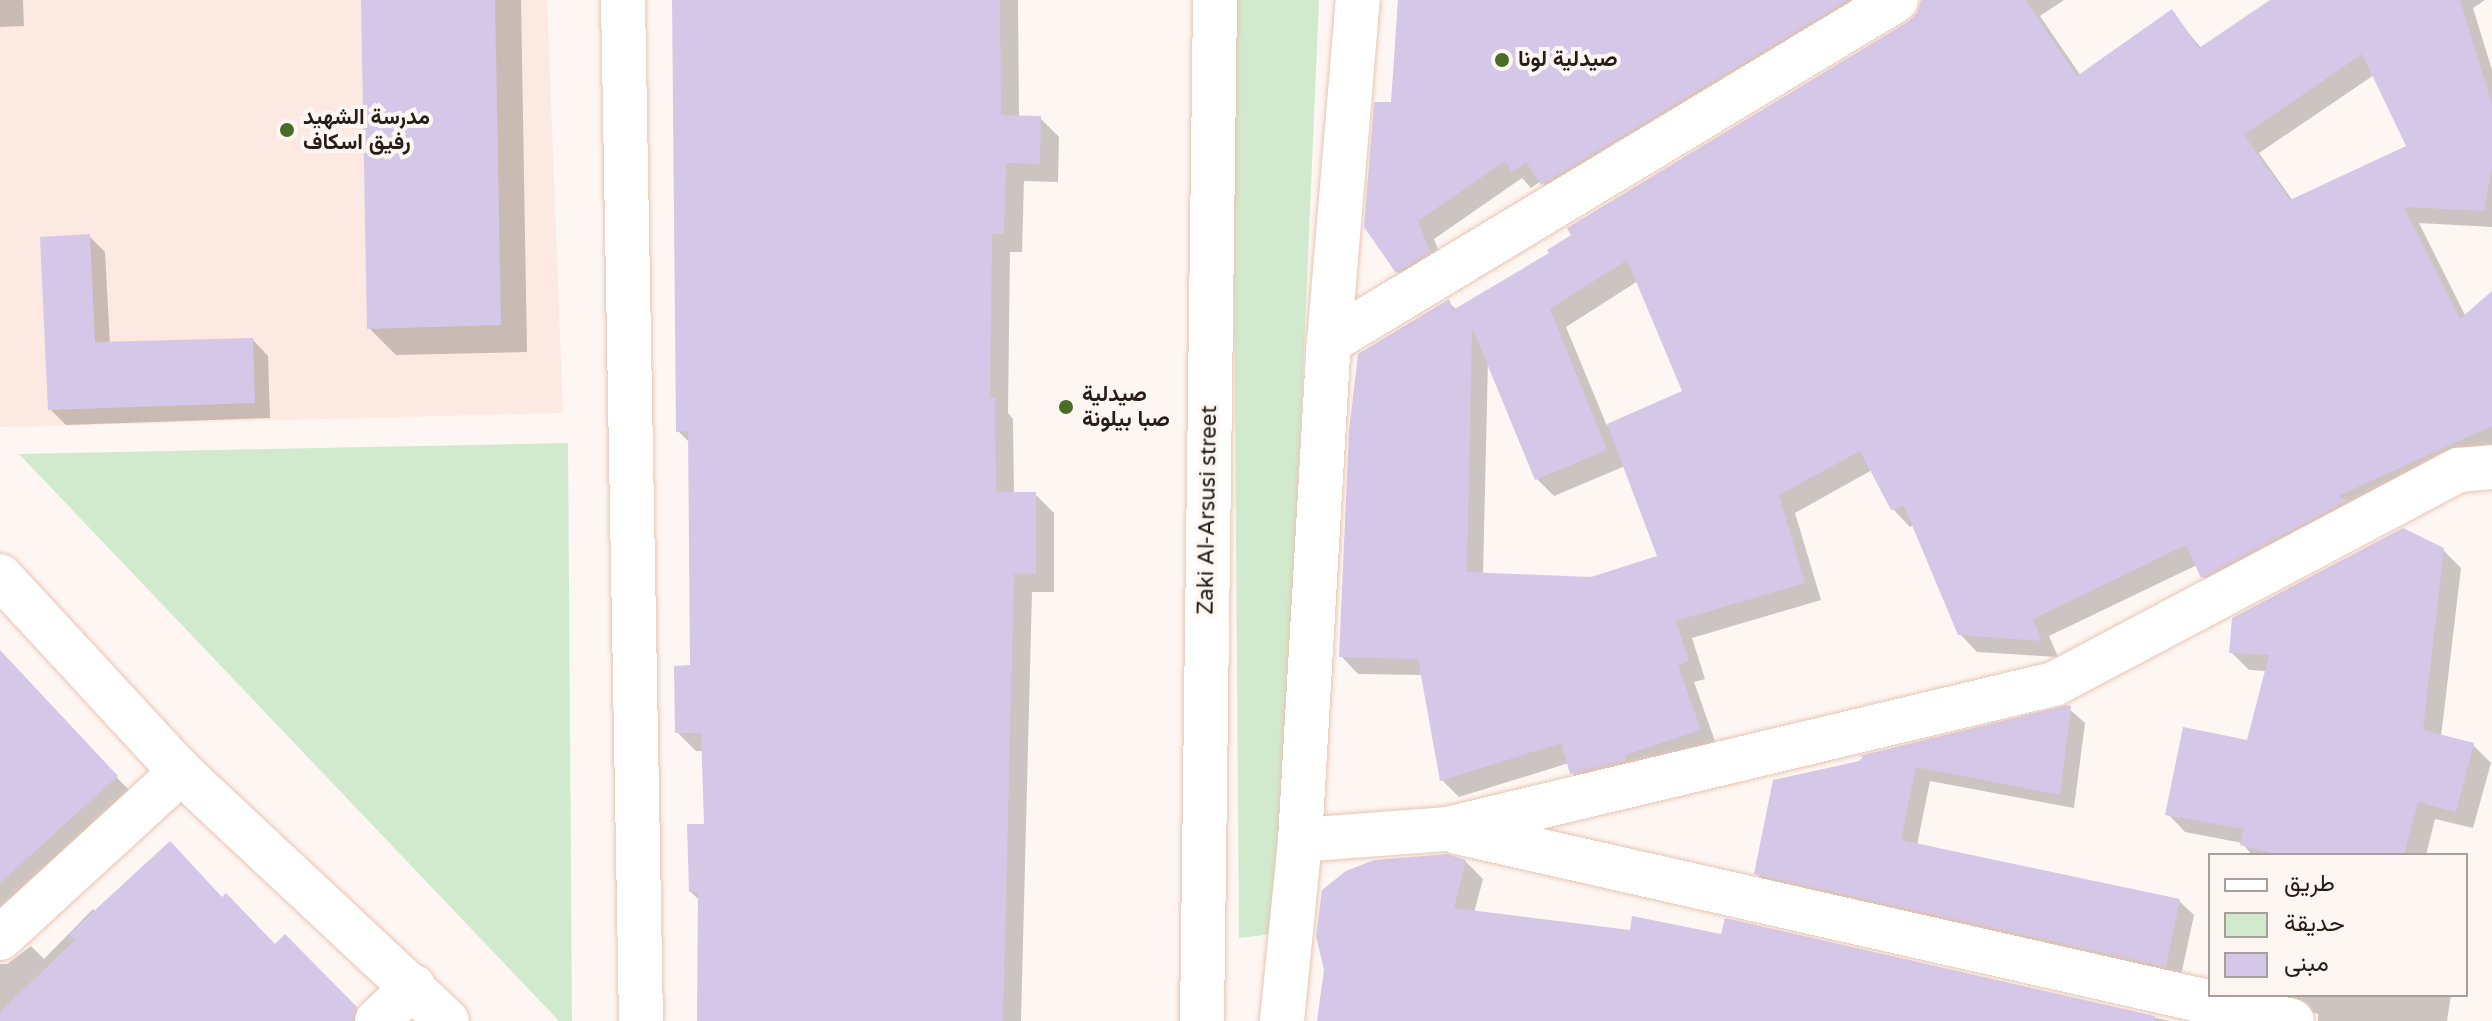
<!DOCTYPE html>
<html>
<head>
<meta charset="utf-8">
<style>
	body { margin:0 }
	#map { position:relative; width:2492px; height:1021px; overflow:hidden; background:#fef6f2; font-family:"Varela Round",Vazirmatn,sans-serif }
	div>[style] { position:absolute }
	.built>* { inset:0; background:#fce9e1 }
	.green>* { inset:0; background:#d1eacd }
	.shadow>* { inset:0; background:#0003 }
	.building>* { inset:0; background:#d5c7e8 }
	.roads { filter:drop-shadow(0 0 2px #e9c4b3) drop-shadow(0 0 2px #e9c4b3) }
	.minor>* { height:44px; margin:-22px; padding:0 22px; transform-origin:22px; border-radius:22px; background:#fff }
	.dots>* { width:22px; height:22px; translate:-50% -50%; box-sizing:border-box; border:4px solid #fef6f2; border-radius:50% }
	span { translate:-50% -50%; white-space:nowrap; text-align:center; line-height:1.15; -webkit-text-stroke:8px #fef6f2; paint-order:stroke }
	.poi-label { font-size:22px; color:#291c16; font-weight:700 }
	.left { translate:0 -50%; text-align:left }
	.street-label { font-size:22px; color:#291c16 }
	.legend { position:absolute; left:2208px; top:853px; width:260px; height:144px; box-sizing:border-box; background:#fef6f2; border:2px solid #a99f9a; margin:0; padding:10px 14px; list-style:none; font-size:24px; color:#291c16 }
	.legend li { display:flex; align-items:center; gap:16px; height:40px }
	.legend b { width:40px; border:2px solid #a99f9a }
</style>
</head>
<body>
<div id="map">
	<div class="built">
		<div style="clip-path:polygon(0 0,547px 0,563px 413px,0 427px)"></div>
	</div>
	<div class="green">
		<div style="clip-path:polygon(1232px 0,1319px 0,1279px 933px,1239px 938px)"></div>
		<div style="clip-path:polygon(568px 443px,572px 1021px,559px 1021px,19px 454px)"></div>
	</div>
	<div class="shadow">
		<div style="clip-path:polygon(0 0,23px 0,24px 26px,0 27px)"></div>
		<div style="clip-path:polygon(363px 0,521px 0,527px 352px,396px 355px,369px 328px)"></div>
		<div style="clip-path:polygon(675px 0,1018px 0,1019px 117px,1040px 118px,1059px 137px,1058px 182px,1024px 181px,1022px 252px,1010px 252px,1008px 413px,1013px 419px,1014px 494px,1035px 494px,1054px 513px,1054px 592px,1032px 592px,1021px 1021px,698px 1021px,700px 901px,691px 892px,706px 826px,704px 751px,696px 751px,677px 732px,692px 667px,690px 443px,678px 431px)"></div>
		<div style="clip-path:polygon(1404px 0,1893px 0,1559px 201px,1541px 181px,1531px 188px,1522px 178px,1434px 239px,1446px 270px,1414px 289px,1397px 271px,1393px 104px)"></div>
		<div style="clip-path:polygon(evenodd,1923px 0,2064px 0,2040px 16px,2081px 76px,2171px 12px,2202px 49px,2274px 0,2485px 0,2473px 8px,2492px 70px,2492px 227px,2419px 223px,2466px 317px,2492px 300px,2492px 451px,2220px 594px,2203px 577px,2197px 565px,2049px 636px,2058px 657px,1977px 652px,1960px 634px,1914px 525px,1910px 527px,1893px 509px,1872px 470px,1795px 513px,1821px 600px,1692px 638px,1705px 679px,1694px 682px,1717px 747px,1589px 790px,1572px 773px,1569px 763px,1459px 797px,1442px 780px,1423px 675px,1358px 674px,1341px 656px,1448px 302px,1457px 310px,1552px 254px,1910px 23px,1919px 14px,1923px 0,2374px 75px,2409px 147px,2293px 201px,2259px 153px,2374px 75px,1923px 0,1638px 281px,1685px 392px,1607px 426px,1566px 327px,1638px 281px,1923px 0,1488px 361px,1536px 478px,1554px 496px,1625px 466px,1660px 557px,1592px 579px,1483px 575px,1488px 361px)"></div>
		<div style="clip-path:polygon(89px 236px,105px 252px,110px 344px,253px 340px,268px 356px,270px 418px,66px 425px,50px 409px)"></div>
		<div style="clip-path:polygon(2443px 550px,2461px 568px,2441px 737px,2473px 745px,2491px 763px,2473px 828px,2435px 819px,2426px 855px,2252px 855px,2242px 843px,2185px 832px,2168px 814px,2249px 742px,2267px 671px,2249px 670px,2231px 652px)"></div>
		<div style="clip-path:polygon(0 657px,132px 793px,0 913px)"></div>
		<div style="clip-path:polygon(2067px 707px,2085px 723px,2074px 808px,1930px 781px,1917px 845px,2179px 901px,2194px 915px,2180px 980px,1771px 888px,1756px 873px,1863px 757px)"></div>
		<div style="clip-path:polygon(1465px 861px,1483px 879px,1474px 913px,1631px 932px,1723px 936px,1726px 921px,2170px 1021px,1319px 1021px)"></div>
		<div style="clip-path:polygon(222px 899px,275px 946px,285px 936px,368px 1021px,0 1021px,0 964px,7px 964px,31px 946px,44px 959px,93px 909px,96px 912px)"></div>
		<div style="clip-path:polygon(2261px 995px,2451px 995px,2447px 1021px,2318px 1021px,2318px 1014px,2269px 1003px)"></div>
	</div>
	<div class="building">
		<div style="clip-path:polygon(361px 0,495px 0,501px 325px,367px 329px)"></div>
		<div style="clip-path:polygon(672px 0,1000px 0,1001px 115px,1041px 116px,1040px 164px,1006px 163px,1004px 234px,992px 234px,990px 398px,995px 398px,996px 492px,1036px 492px,1036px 574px,1014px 574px,1003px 1021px,697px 1021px,698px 892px,689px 892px,687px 824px,704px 824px,701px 733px,675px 733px,674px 666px,690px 665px,688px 431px,676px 432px)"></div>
		<div style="clip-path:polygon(1398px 0,1848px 0,1541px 185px,1526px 162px,1512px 172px,1505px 161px,1418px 221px,1430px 252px,1396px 273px,1364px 227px,1374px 102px,1391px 102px)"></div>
		<div style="clip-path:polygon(evenodd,1921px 0,2026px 0,2077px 76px,2172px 9px,2199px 48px,2270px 0,2460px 0,2492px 105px,2492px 166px,2484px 211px,2404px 207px,2460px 319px,2492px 291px,2492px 426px,2338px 496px,2347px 501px,2201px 578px,2186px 545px,2033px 619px,2042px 641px,1958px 635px,1904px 506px,1891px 510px,1860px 451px,1779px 495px,1805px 583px,1676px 621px,1689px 661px,1678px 665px,1701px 730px,1625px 755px,1627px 760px,1570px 774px,1561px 743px,1440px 781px,1418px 659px,1339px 657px,1349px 431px,1358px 354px,1449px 299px,1453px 310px,1549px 253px,1547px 250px,1571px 235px,1567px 228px,1909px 21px,1917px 13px,1921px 0,2362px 54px,2406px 146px,2290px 200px,2244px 135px,2362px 54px,1921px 0,1627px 260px,1682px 391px,1607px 424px,1657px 556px,1591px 577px,1467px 572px,1472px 327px,1535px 480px,1607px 450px,1550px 309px,1627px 260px)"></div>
		<div style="clip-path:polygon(90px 234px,95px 342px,253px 338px,255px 403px,48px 410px,40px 237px)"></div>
		<div style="clip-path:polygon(2403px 528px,2444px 548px,2423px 730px,2474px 743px,2456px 812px,2418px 802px,2404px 855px,2278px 855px,2240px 845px,2244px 829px,2165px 815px,2183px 727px,2247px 740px,2269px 655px,2229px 653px,2232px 618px)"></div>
		<div style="clip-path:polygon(0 650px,118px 776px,0 883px)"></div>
		<div style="clip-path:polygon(2067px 705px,2071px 706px,2060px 795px,1916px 767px,1901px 840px,2180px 899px,2166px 967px,1754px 874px,1773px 780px,1859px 761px,1864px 757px,1859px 756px)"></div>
		<div style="clip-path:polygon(170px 841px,222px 897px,226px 893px,275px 944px,285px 934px,357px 1007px,353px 1021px,0 1021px,0 1012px,75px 940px,69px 934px)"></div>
		<div style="clip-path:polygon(1447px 854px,1466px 860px,1454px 908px,1630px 930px,1632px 916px,1721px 934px,1725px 918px,2155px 1016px,2154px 1021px,1317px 1021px,1324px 970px,1316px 936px,1322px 890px,1346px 871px,1374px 860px)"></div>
	</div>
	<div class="roads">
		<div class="minor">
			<div style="left:623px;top:0;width:1021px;rotate:88.99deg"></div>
			<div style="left:1329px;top:342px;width:662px;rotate:-31.1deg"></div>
			<div style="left:0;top:576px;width:267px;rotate:47.3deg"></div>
			<div style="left:181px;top:772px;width:364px;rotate:43.1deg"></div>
			<div style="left:1457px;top:832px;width:856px;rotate:12.75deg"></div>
			<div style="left:1300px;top:840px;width:147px;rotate:-4.3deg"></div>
			<div style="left:1447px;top:829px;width:624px;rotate:-13.44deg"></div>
			<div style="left:2054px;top:684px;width:458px;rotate:-27.9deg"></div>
			<div style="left:2459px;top:470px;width:33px;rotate:-5deg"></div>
			<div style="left:0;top:938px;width:246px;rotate:-42.5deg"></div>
			<div style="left:377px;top:1021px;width:50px;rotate:-43.4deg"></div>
			<div style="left:1202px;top:1021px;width:1021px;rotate:-89.27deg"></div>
			<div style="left:1282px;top:1021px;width:182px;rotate:-84.3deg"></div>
			<div style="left:1300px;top:840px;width:499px;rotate:-86.7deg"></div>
			<div style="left:1329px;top:342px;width:343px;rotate:-85.2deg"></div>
		</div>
	</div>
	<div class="dots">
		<div style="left:1502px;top:60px;background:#476d27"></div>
		<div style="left:287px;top:130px;background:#476d27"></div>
		<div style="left:1066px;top:407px;background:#476d27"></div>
	</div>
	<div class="poi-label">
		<span class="left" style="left:1518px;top:60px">صيدلية لونا</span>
		<span class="left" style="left:303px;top:130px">مدرسة الشهيد<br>رفيق اسكاف</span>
		<span class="left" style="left:1082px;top:407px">صيدلية<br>صبا بيلونة</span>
	</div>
	<div class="street-label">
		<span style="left:1208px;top:510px;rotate:-89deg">Zaki Al-Arsusi street</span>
	</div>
	<ul class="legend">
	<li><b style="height:10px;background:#fff"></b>طريق</li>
	<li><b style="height:22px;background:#d1eacd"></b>حديقة</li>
	<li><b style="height:22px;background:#d5c7e8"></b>مبنى</li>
	</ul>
</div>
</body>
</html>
